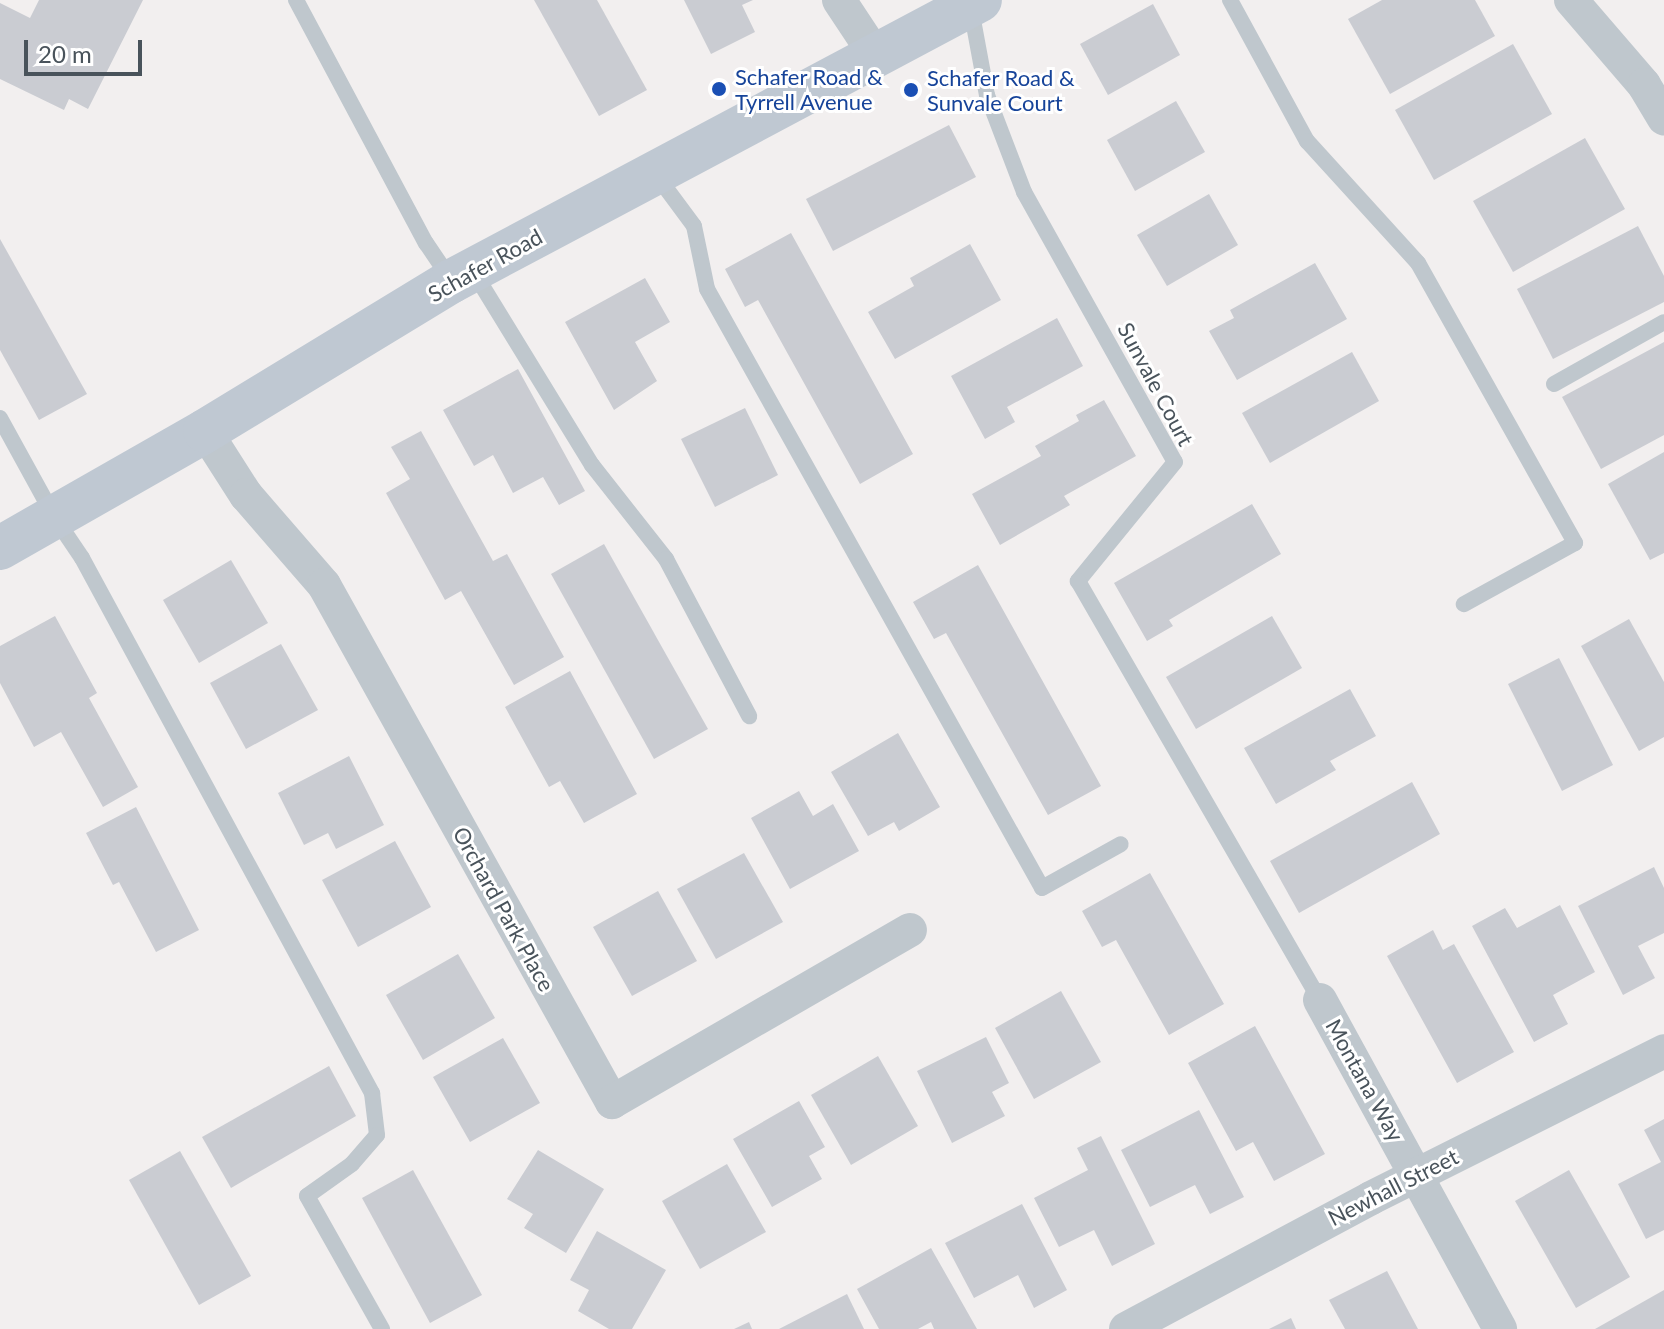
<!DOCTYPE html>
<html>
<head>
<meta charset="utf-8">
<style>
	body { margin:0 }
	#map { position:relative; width:1664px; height:1329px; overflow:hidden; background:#f2efef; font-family:Lato,sans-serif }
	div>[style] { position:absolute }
	.building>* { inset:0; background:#caccd2 }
	.lane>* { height:16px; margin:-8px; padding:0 8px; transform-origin:8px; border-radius:8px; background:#bfc7cd }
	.street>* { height:34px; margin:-17px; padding:0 17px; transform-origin:17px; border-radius:17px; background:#bfc7cd }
	.secondary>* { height:44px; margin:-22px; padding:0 22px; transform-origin:22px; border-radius:22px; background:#bfc8d2 }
	.dots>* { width:22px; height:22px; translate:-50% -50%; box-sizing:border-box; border:4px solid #fff; border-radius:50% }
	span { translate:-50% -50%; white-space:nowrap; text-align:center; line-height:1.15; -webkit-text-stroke:6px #fff; paint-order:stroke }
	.transit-label { font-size:22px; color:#164399 }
	.left { translate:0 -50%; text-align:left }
	.street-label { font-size:22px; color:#49535b }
	.scale { position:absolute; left:24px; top:40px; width:118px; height:36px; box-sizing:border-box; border:4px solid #49535b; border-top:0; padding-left:10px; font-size:24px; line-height:28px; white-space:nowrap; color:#49535b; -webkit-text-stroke:6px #fff; paint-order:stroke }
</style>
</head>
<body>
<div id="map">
	<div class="building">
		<div style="clip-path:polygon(39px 0,143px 0,88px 109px,69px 99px,64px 110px,0 79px,0 3px,30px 18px)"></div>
		<div style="clip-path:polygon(534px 0,597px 0,647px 90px,599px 116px)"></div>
		<div style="clip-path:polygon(684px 0,753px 0,742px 5px,755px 32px,711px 54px)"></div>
		<div style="clip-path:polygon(1382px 0,1475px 0,1495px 36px,1390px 94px,1348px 19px)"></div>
		<div style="clip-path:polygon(1153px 4px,1180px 55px,1108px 95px,1080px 44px)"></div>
		<div style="clip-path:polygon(1513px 44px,1552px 114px,1434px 180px,1395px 110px)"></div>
		<div style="clip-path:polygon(1176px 101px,1205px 152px,1135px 191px,1107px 140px)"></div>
		<div style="clip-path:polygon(949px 125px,976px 177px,833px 251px,806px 199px)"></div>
		<div style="clip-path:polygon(1585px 138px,1625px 209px,1513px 272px,1473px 201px)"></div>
		<div style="clip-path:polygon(1209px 194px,1238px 245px,1167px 286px,1137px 235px)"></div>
		<div style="clip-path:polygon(1638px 226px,1664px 276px,1664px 302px,1553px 359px,1517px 289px)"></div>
		<div style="clip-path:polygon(791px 233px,913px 454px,860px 484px,758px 300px,745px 307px,725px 269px)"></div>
		<div style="clip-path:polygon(0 239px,87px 394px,39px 420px,0 350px)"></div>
		<div style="clip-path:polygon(970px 244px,1001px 300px,895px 359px,868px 312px,914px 286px,910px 278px)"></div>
		<div style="clip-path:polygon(1315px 263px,1347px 319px,1237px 380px,1209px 331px,1234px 318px,1230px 310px)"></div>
		<div style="clip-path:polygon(645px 278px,670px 322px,635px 342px,657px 381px,614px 410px,565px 322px)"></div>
		<div style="clip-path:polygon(1057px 318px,1083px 366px,1007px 407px,1015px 422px,985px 439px,951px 376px)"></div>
		<div style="clip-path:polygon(1664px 342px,1664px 435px,1601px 469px,1562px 397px)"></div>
		<div style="clip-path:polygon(1352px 352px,1379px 401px,1270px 463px,1242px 413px)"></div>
		<div style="clip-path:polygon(518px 369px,585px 491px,559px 505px,543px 477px,513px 493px,493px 455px,474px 466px,443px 410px)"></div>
		<div style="clip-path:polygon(1104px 400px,1136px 456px,1064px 496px,1070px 505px,1000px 545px,972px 494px,1041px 456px,1035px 446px,1079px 421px,1076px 415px)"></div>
		<div style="clip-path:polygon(745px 408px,778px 475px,715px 507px,681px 439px)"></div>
		<div style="clip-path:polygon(421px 431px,493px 561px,507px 554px,564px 657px,514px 685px,461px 591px,445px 600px,386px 493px,410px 479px,391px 447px)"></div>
		<div style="clip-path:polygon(1664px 452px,1664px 553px,1650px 560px,1608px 484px)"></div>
		<div style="clip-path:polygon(1252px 504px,1281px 554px,1169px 620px,1173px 626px,1147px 641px,1114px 583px)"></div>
		<div style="clip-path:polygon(604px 544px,708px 729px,654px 759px,551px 574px)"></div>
		<div style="clip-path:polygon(231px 560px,268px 623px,199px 663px,163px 600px)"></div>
		<div style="clip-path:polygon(978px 565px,1101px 786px,1048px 815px,946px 633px,934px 639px,913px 602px)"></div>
		<div style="clip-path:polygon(55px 616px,97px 693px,89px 698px,138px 787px,103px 807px,61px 732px,34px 747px,0 683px,0 646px)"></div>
		<div style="clip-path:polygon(1272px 616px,1302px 668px,1196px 729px,1166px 677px)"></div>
		<div style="clip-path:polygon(1629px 619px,1664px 682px,1664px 737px,1639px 751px,1581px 646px)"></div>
		<div style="clip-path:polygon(281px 644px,318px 710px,246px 749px,210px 683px)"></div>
		<div style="clip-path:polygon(1559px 658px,1613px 765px,1562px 791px,1508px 684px)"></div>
		<div style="clip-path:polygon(570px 671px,637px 794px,584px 823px,560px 781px,549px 787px,505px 707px)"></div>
		<div style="clip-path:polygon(1350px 689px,1376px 736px,1330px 761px,1336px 770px,1276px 804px,1244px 748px)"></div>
		<div style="clip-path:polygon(898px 733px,940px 807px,899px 831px,894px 822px,868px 836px,831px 772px)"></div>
		<div style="clip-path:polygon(349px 756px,384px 825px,336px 849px,328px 833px,304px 845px,278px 793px)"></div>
		<div style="clip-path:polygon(1412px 782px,1440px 834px,1299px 913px,1270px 861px)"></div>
		<div style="clip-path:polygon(799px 791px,813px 816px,833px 804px,859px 851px,790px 889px,751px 818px)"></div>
		<div style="clip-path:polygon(136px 807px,199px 930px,156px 952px,119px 882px,113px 885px,86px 833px)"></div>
		<div style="clip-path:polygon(395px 841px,431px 907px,358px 947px,322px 880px)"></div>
		<div style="clip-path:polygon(744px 853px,783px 922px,716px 959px,677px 889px)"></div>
		<div style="clip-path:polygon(1654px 867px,1664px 888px,1664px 933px,1638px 946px,1655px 978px,1623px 995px,1578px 906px)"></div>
		<div style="clip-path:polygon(1150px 873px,1224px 1004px,1169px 1035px,1116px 940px,1102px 947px,1082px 911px)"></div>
		<div style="clip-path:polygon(658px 891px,697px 961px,632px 996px,593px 927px)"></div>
		<div style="clip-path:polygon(1560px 905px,1595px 972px,1553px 995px,1568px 1024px,1534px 1042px,1472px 926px,1505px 908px,1517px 928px)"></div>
		<div style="clip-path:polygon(1433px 930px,1443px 950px,1454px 944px,1514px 1052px,1457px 1083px,1387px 956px)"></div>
		<div style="clip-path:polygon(458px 954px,495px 1018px,423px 1060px,386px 995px)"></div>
		<div style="clip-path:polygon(1061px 991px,1101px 1062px,1034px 1099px,995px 1028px)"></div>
		<div style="clip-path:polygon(1255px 1026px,1325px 1154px,1274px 1181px,1253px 1142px,1236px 1151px,1188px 1063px)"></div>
		<div style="clip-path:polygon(986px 1037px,1009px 1083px,992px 1092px,1005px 1116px,952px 1143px,917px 1071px)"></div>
		<div style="clip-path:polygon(503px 1038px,540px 1103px,470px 1142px,433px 1077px)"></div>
		<div style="clip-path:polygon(878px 1056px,918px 1126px,851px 1165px,811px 1095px)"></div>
		<div style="clip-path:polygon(329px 1066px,356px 1116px,231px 1188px,202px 1137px)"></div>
		<div style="clip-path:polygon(799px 1101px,825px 1147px,809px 1156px,822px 1179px,772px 1207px,733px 1139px)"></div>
		<div style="clip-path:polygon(1199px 1110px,1244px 1197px,1210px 1214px,1195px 1185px,1150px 1207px,1121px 1150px)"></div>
		<div style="clip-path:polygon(1664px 1119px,1664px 1230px,1646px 1239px,1618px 1184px,1661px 1162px,1644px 1130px)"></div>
		<div style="clip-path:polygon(1101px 1136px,1155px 1244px,1112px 1266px,1094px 1230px,1059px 1247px,1034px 1198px,1088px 1170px,1077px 1148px)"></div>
		<div style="clip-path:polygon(538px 1150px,604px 1189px,566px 1253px,524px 1228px,533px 1214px,507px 1199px)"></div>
		<div style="clip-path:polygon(180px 1151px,251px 1276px,199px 1305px,129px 1180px)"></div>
		<div style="clip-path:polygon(727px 1164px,766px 1232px,700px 1269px,662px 1201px)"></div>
		<div style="clip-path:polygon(413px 1170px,482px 1295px,430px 1323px,362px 1198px)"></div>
		<div style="clip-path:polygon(1569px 1170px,1630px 1277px,1576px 1308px,1515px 1201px)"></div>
		<div style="clip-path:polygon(1022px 1204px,1067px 1290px,1034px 1308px,1018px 1275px,974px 1298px,945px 1243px)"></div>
		<div style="clip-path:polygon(597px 1231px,666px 1270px,632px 1329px,609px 1329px,578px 1311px,589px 1290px,570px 1280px)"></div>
		<div style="clip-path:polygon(931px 1248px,977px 1329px,934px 1329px,931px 1322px,918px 1329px,879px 1329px,857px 1289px)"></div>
		<div style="clip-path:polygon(1387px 1271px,1418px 1329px,1345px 1329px,1329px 1300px)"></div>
		<div style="clip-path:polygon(1664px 1290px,1664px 1329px,1595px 1329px)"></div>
		<div style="clip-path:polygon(847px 1294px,864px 1329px,779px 1329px)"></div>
		<div style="clip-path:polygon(1291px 1318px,1296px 1329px,1269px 1329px)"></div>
		<div style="clip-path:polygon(749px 1322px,752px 1329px,734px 1329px)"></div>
	</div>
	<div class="lane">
		<div style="left:296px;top:0;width:276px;rotate:61.9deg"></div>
		<div style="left:426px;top:243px;width:45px;rotate:56deg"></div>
		<div style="left:1230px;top:0;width:161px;rotate:61.4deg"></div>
		<div style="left:1307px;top:141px;width:165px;rotate:47.7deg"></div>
		<div style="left:1418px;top:263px;width:321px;rotate:60.7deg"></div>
		<div style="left:1575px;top:543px;width:127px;rotate:151.2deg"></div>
		<div style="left:971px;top:9px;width:87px;rotate:79.5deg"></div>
		<div style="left:987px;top:95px;width:104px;rotate:69.1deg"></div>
		<div style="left:1024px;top:192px;width:309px;rotate:60.8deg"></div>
		<div style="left:1175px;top:462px;width:154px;rotate:129.2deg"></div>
		<div style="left:1078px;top:581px;width:484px;rotate:60deg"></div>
		<div style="left:657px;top:176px;width:62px;rotate:53.5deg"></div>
		<div style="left:694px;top:226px;width:64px;rotate:78.3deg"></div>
		<div style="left:707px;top:289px;width:686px;rotate:60.78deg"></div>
		<div style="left:1042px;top:888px;width:90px;rotate:-29.1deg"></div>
		<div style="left:473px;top:271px;width:228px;rotate:58.5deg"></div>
		<div style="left:592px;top:465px;width:120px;rotate:51.8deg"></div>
		<div style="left:666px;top:559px;width:178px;rotate:62.1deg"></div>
		<div style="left:1554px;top:384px;width:126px;rotate:-29.4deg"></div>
		<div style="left:0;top:418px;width:114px;rotate:61.2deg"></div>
		<div style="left:55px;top:518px;width:48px;rotate:56deg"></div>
		<div style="left:82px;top:558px;width:609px;rotate:61.54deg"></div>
		<div style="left:372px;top:1093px;width:42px;rotate:83.2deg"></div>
		<div style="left:377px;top:1135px;width:38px;rotate:131deg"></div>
		<div style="left:352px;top:1164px;width:55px;rotate:144.6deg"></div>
		<div style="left:307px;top:1196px;width:153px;rotate:60.6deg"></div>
	</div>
	<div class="street">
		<div style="left:839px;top:0;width:67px;rotate:56.5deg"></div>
		<div style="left:1571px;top:0;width:112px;rotate:49.3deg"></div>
		<div style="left:1644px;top:85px;width:39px;rotate:59deg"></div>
		<div style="left:205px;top:431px;width:76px;rotate:57.4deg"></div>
		<div style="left:246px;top:495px;width:119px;rotate:49.1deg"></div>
		<div style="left:324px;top:585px;width:592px;rotate:60.88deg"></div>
		<div style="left:612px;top:1102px;width:344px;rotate:-30deg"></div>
		<div style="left:1320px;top:1000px;width:375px;rotate:61.3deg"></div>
		<div style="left:1126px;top:1329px;width:278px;rotate:-28.1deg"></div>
		<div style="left:1371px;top:1198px;width:328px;rotate:-26.6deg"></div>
	</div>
	<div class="secondary">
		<div style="left:0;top:548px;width:236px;rotate:-29.7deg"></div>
		<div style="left:205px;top:431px;width:289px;rotate:-31.3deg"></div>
		<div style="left:452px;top:281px;width:598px;rotate:-28.02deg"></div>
	</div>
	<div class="dots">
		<div style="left:719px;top:89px;background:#1a4fb4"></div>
		<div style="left:911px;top:90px;background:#1a4fb4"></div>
	</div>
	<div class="transit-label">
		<span class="left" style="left:735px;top:89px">Schafer Road &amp;<br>Tyrrell Avenue</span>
		<span class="left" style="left:927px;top:90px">Schafer Road &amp;<br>Sunvale Court</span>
	</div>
	<div class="street-label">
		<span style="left:485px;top:265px;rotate:-29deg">Schafer Road</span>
		<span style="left:1156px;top:384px;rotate:62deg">Sunvale Court</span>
		<span style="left:504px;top:909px;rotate:61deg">Orchard Park Place</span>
		<span style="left:1365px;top:1080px;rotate:61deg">Montana Way</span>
		<span style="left:1393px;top:1187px;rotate:-27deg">Newhall Street</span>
	</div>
	<div class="scale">20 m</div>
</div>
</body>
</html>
